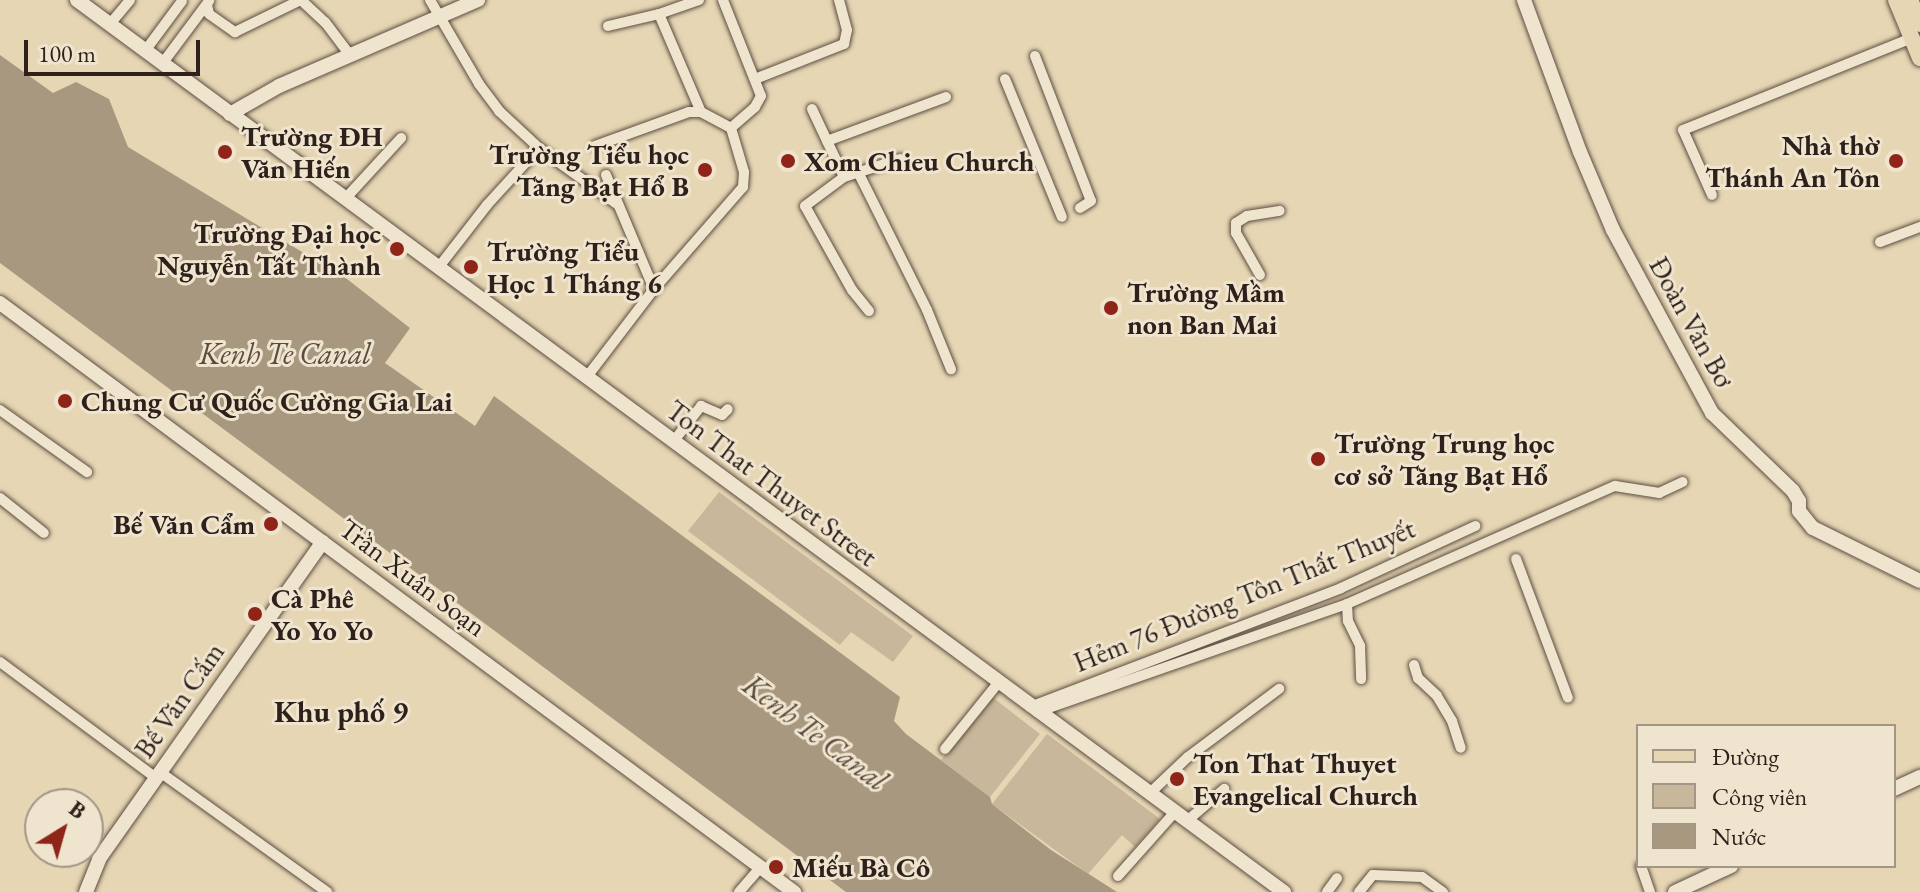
<!DOCTYPE html>
<html>
<head>
<meta charset="utf-8">
<style>
	body { margin:0 }
	#map { position:relative; width:1920px; height:892px; overflow:hidden; background:#e7d6b4; font-family:"EB Garamond",serif }
	div>[style] { position:absolute }
	.green>* { inset:0; background:#c8b79a }
	.water>* { inset:0; background:#a89880 }
	.roads { filter:drop-shadow(0 0 2px #5c4e42) drop-shadow(0 0 2px #5c4e42) }
	.street>* { height:10px; margin:-5px; padding:0 5px; transform-origin:5px; border-radius:5px; background:#efe4ce }
	.secondary>* { height:14px; margin:-7px; padding:0 7px; transform-origin:7px; border-radius:7px; background:#efe4ce }
	.primary>* { height:16px; margin:-8px; padding:0 8px; transform-origin:8px; border-radius:8px; background:#e7d6b4 }
	.dots>* { width:22px; height:22px; translate:-50% -50%; box-sizing:border-box; border:4px solid #efe4ce; border-radius:50% }
	span { translate:-50% -50%; white-space:nowrap; text-align:center; line-height:1.15; -webkit-text-stroke:6px #efe4ce; paint-order:stroke }
	.poi-label { font-size:28px; color:#2e211c; font-weight:700 }
	.left { translate:0 -50%; text-align:left }
	.right { translate:-100% -50%; text-align:right }
	.street-label { font-size:28px; color:#2e211c }
	.water-label { font-size:30px; color:#594b3f; font-style:italic }
	.neighbourhood-label { font-size:30px; color:#2e211c; font-weight:700 }
	.legend { position:absolute; left:1636px; top:724px; width:260px; height:144px; box-sizing:border-box; background:#efe4ce; border:2px solid #a29687; margin:0; padding:10px 14px; list-style:none; font-size:24px; color:#2e211c }
	.legend li { display:flex; align-items:center; gap:16px; height:40px }
	.legend b { width:40px; border:2px solid #a29687 }
	.north { position:absolute; left:24px; top:788px; width:80px; height:80px; box-sizing:border-box; background:#efe4ce; border:2px solid #a29687; border-radius:50%; rotate:37deg; font-size:22px; font-weight:700; line-height:32px; text-align:center; color:#2e211c }
	.north::after { content:''; display:block; margin:auto; width:28px; height:36px; background:#8f2418; clip-path:polygon(50% 0,100% 100%,50% 72%,0 100%) }
	.scale { position:absolute; left:24px; top:40px; width:176px; height:36px; box-sizing:border-box; border:4px solid #2e211c; border-top:0; padding-left:10px; font-size:24px; line-height:28px; white-space:nowrap; color:#2e211c; -webkit-text-stroke:6px #efe4ce; paint-order:stroke }
</style>
</head>
<body>
<div id="map">
	<div class="green">
		<div style="clip-path:polygon(719px 492px,913px 636px,893px 662px,851px 632px,840px 645px,688px 531px)"></div>
		<div style="clip-path:polygon(991px 696px,1040px 734px,990px 797px,941px 760px)"></div>
		<div style="clip-path:polygon(1047px 734px,1160px 819px,1135px 847px,1122px 835px,1088px 874px,992px 804px)"></div>
	</div>
	<div class="water">
		<div style="clip-path:polygon(0 55px,53px 93px,76px 82px,109px 99px,128px 147px,347px 279px,410px 328px,385px 363px,475px 426px,494px 396px,900px 697px,894px 721px,906px 734px,990px 797px,992px 804px,1051px 850px,1117px 892px,846px 892px,0 263px)"></div>
	</div>
	<div class="roads">
		<div class="street">
			<div style="left:430px;top:0;width:97px;rotate:59.7deg"></div>
			<div style="left:479px;top:84px;width:34px;rotate:53deg"></div>
			<div style="left:499px;top:111px;width:54px;rotate:42.8deg"></div>
			<div style="left:539px;top:148px;width:96px;rotate:35.7deg"></div>
			<div style="left:699px;top:0;width:42px;rotate:160.7deg"></div>
			<div style="left:659px;top:14px;width:107px;rotate:66.8deg"></div>
			<div style="left:723px;top:0;width:103px;rotate:68.4deg"></div>
			<div style="left:761px;top:96px;width:13px;rotate:119deg"></div>
			<div style="left:755px;top:107px;width:32px;rotate:139deg"></div>
			<div style="left:207px;top:5px;width:9px;rotate:77deg"></div>
			<div style="left:209px;top:14px;width:32px;rotate:35deg"></div>
			<div style="left:235px;top:32px;width:73px;rotate:-25.9deg"></div>
			<div style="left:301px;top:0;width:33px;rotate:43deg"></div>
			<div style="left:325px;top:22px;width:41px;rotate:52.9deg"></div>
			<div style="left:110px;top:24px;width:31px;rotate:-50deg"></div>
			<div style="left:608px;top:26px;width:52px;rotate:-13.2deg"></div>
			<div style="left:145px;top:51px;width:62px;rotate:-53.5deg"></div>
			<div style="left:1035px;top:56px;width:155px;rotate:68.9deg"></div>
			<div style="left:1091px;top:201px;width:13px;rotate:148deg"></div>
			<div style="left:162px;top:64px;width:79px;rotate:-53.3deg"></div>
			<div style="left:755px;top:79px;width:96px;rotate:-21.5deg"></div>
			<div style="left:844px;top:44px;width:14px;rotate:-78deg"></div>
			<div style="left:847px;top:30px;width:31px;rotate:-105deg"></div>
			<div style="left:1005px;top:79px;width:149px;rotate:67.6deg"></div>
			<div style="left:812px;top:109px;width:75px;rotate:64.8deg"></div>
			<div style="left:827px;top:141px;width:127px;rotate:-20.3deg"></div>
			<div style="left:595px;top:146px;width:100px;rotate:-19.9deg"></div>
			<div style="left:689px;top:112px;width:12px"></div>
			<div style="left:701px;top:112px;width:34px;rotate:28deg"></div>
			<div style="left:859px;top:174px;width:152px;rotate:63.4deg"></div>
			<div style="left:927px;top:310px;width:64px;rotate:67.9deg"></div>
			<div style="left:606px;top:175px;width:124px;rotate:67.2deg"></div>
			<div style="left:1712px;top:195px;width:71px;rotate:-114deg"></div>
			<div style="left:1683px;top:130px;width:247px;rotate:-21.9deg"></div>
			<div style="left:345px;top:199px;width:83px;rotate:-47.4deg"></div>
			<div style="left:1880px;top:242px;width:43px;rotate:-20.6deg"></div>
			<div style="left:438px;top:268px;width:80px;rotate:-52.1deg"></div>
			<div style="left:487px;top:205px;width:77px;rotate:-47.6deg"></div>
			<div style="left:1260px;top:275px;width:48px;rotate:-119.7deg"></div>
			<div style="left:1236px;top:233px;width:10px;rotate:-90deg"></div>
			<div style="left:1236px;top:223px;width:13px;rotate:-32deg"></div>
			<div style="left:1247px;top:216px;width:33px;rotate:-9deg"></div>
			<div style="left:869px;top:311px;width:27px;rotate:-129deg"></div>
			<div style="left:852px;top:290px;width:96px;rotate:-119.2deg"></div>
			<div style="left:805px;top:206px;width:49px;rotate:-36.6deg"></div>
			<div style="left:844px;top:177px;width:59px;rotate:-17.8deg"></div>
			<div style="left:586px;top:378px;width:112px;rotate:-52.6deg"></div>
			<div style="left:654px;top:289px;width:135px;rotate:-48.9deg"></div>
			<div style="left:743px;top:187px;width:15px;rotate:-86deg"></div>
			<div style="left:744px;top:172px;width:46px;rotate:-106.5deg"></div>
			<div style="left:0;top:410px;width:107px;rotate:35.5deg"></div>
			<div style="left:673px;top:442px;width:46px;rotate:-52.1deg"></div>
			<div style="left:701px;top:406px;width:23px;rotate:23deg"></div>
			<div style="left:722px;top:415px;width:8px;rotate:-45deg"></div>
			<div style="left:0;top:498px;width:56px;rotate:38.5deg"></div>
			<div style="left:1516px;top:559px;width:148px;rotate:69.5deg"></div>
			<div style="left:1347px;top:604px;width:17px;rotate:87deg"></div>
			<div style="left:1348px;top:621px;width:28px;rotate:64deg"></div>
			<div style="left:1360px;top:646px;width:33px;rotate:88deg"></div>
			<div style="left:0;top:662px;width:194px;rotate:36.6deg"></div>
			<div style="left:1414px;top:665px;width:14px;rotate:73deg"></div>
			<div style="left:1418px;top:678px;width:26px;rotate:43deg"></div>
			<div style="left:1437px;top:696px;width:29px;rotate:59deg"></div>
			<div style="left:1452px;top:721px;width:28px;rotate:72deg"></div>
			<div style="left:1030px;top:707px;width:333px;rotate:-20.9deg"></div>
			<div style="left:1341px;top:588px;width:148px;rotate:-24.8deg"></div>
			<div style="left:1037px;top:712px;width:328px;rotate:-19.2deg"></div>
			<div style="left:1347px;top:604px;width:293px;rotate:-23.8deg"></div>
			<div style="left:1615px;top:486px;width:45px;rotate:9deg"></div>
			<div style="left:1659px;top:493px;width:26px;rotate:-25deg"></div>
			<div style="left:945px;top:749px;width:85px;rotate:-51.2deg"></div>
			<div style="left:160px;top:772px;width:206px;rotate:35.7deg"></div>
			<div style="left:1150px;top:793px;width:52px;rotate:-43.5deg"></div>
			<div style="left:1188px;top:757px;width:114px;rotate:-36.8deg"></div>
			<div style="left:1188px;top:820px;width:48px;rotate:-40.7deg"></div>
			<div style="left:1641px;top:866px;width:28px;rotate:71deg"></div>
			<div style="left:1118px;top:876px;width:87px;rotate:-48.3deg"></div>
			<div style="left:739px;top:892px;width:33px;rotate:-49deg"></div>
			<div style="left:1327px;top:892px;width:17px;rotate:-54deg"></div>
			<div style="left:1359px;top:892px;width:22px;rotate:-51deg"></div>
			<div style="left:1373px;top:875px;width:49px;rotate:2.3deg"></div>
			<div style="left:1422px;top:877px;width:26px;rotate:36deg"></div>
		</div>
		<div class="secondary">
			<div style="left:77px;top:0;width:1501px;rotate:36.47deg"></div>
			<div style="left:1524px;top:0;width:162px;rotate:69.8deg"></div>
			<div style="left:1580px;top:152px;width:85px;rotate:67.1deg"></div>
			<div style="left:1613px;top:230px;width:208px;rotate:61.6deg"></div>
			<div style="left:1712px;top:413px;width:112px;rotate:43.9deg"></div>
			<div style="left:1793px;top:491px;width:12px;rotate:59deg"></div>
			<div style="left:1799px;top:501px;width:10px;rotate:90deg"></div>
			<div style="left:1799px;top:511px;width:22px;rotate:51deg"></div>
			<div style="left:1813px;top:528px;width:119px;rotate:26.4deg"></div>
			<div style="left:230px;top:114px;width:56px;rotate:-29.7deg"></div>
			<div style="left:279px;top:86px;width:217px;rotate:-23.4deg"></div>
			<div style="left:0;top:303px;width:989px;rotate:36.57deg"></div>
			<div style="left:1894px;top:789px;width:29px;rotate:-25deg"></div>
			<div style="left:86px;top:892px;width:35px;rotate:-68deg"></div>
			<div style="left:99px;top:859px;width:388px;rotate:-54.8deg"></div>
			<div style="left:1675px;top:892px;width:62px;rotate:-24.9deg"></div>
		</div>
		<div class="primary">
			<div style="left:1896px;top:0;width:63px;rotate:67.5deg"></div>
			<div style="left:1910px;top:0;width:26px;rotate:67deg"></div>
		</div>
	</div>
	<div class="dots">
		<div style="left:225px;top:152px;background:#8f2418"></div>
		<div style="left:788px;top:161px;background:#8f2418"></div>
		<div style="left:1896px;top:161px;background:#8f2418"></div>
		<div style="left:705px;top:170px;background:#8f2418"></div>
		<div style="left:397px;top:249px;background:#8f2418"></div>
		<div style="left:471px;top:267px;background:#8f2418"></div>
		<div style="left:1111px;top:308px;background:#8f2418"></div>
		<div style="left:65px;top:401px;background:#8f2418"></div>
		<div style="left:1318px;top:459px;background:#8f2418"></div>
		<div style="left:271px;top:524px;background:#8f2418"></div>
		<div style="left:255px;top:614px;background:#8f2418"></div>
		<div style="left:1177px;top:779px;background:#8f2418"></div>
		<div style="left:776px;top:867px;background:#8f2418"></div>
	</div>
	<div class="poi-label">
		<span class="left" style="left:241px;top:152px">Trường ĐH<br>Văn Hiến</span>
		<span class="right" style="left:1880px;top:161px">Nhà thờ<br>Thánh An Tôn</span>
		<span class="right" style="left:689px;top:170px">Trường Tiểu học<br>Tăng Bạt Hổ B</span>
		<span class="left" style="left:804px;top:161px">Xom Chieu Church</span>
		<span class="right" style="left:381px;top:249px">Trường Đại học<br>Nguyễn Tất Thành</span>
		<span class="left" style="left:487px;top:267px">Trường Tiểu<br>Học 1 Tháng 6</span>
		<span class="left" style="left:1127px;top:308px">Trường Mầm<br>non Ban Mai</span>
		<span class="left" style="left:81px;top:401px">Chung Cư Quốc Cường Gia Lai</span>
		<span class="left" style="left:1334px;top:459px">Trường Trung học<br>cơ sở Tăng Bạt Hổ</span>
		<span class="right" style="left:255px;top:524px">Bế Văn Cẩm</span>
		<span class="left" style="left:271px;top:614px">Cà Phê<br>Yo Yo Yo</span>
		<span class="left" style="left:1193px;top:779px">Ton That Thuyet<br>Evangelical Church</span>
		<span class="left" style="left:792px;top:867px">Miếu Bà Cô</span>
	</div>
	<div class="street-label">
		<span style="left:1692px;top:322px;rotate:61deg">Đoàn Văn Bơ</span>
		<span style="left:772px;top:483px;rotate:37deg">Ton That Thuyet Street</span>
		<span style="left:413px;top:577px;rotate:37deg">Trần Xuân Soạn</span>
		<span style="left:1244px;top:595px;rotate:-22deg">Hẻm 76 Đường Tôn Thất Thuyết</span>
		<span style="left:179px;top:700px;rotate:-55deg">Bế Văn Cấm</span>
	</div>
	<div class="water-label">
		<span style="left:285px;top:354px">Kenh Te Canal</span>
		<span style="left:815px;top:733px;rotate:37deg">Kenh Te Canal</span>
	</div>
	<div class="neighbourhood-label">
		<span style="left:341px;top:712px">Khu phố 9</span>
	</div>
	<ul class="legend">
	<li><b style="height:10px;background:#e7d6b4"></b>Đường</li>
	<li><b style="height:22px;background:#c8b79a"></b>Công viên</li>
	<li><b style="height:22px;background:#a89880"></b>Nước</li>
	</ul>
	<div class="north">B</div>
	<div class="scale">100 m</div>
</div>
</body>
</html>
